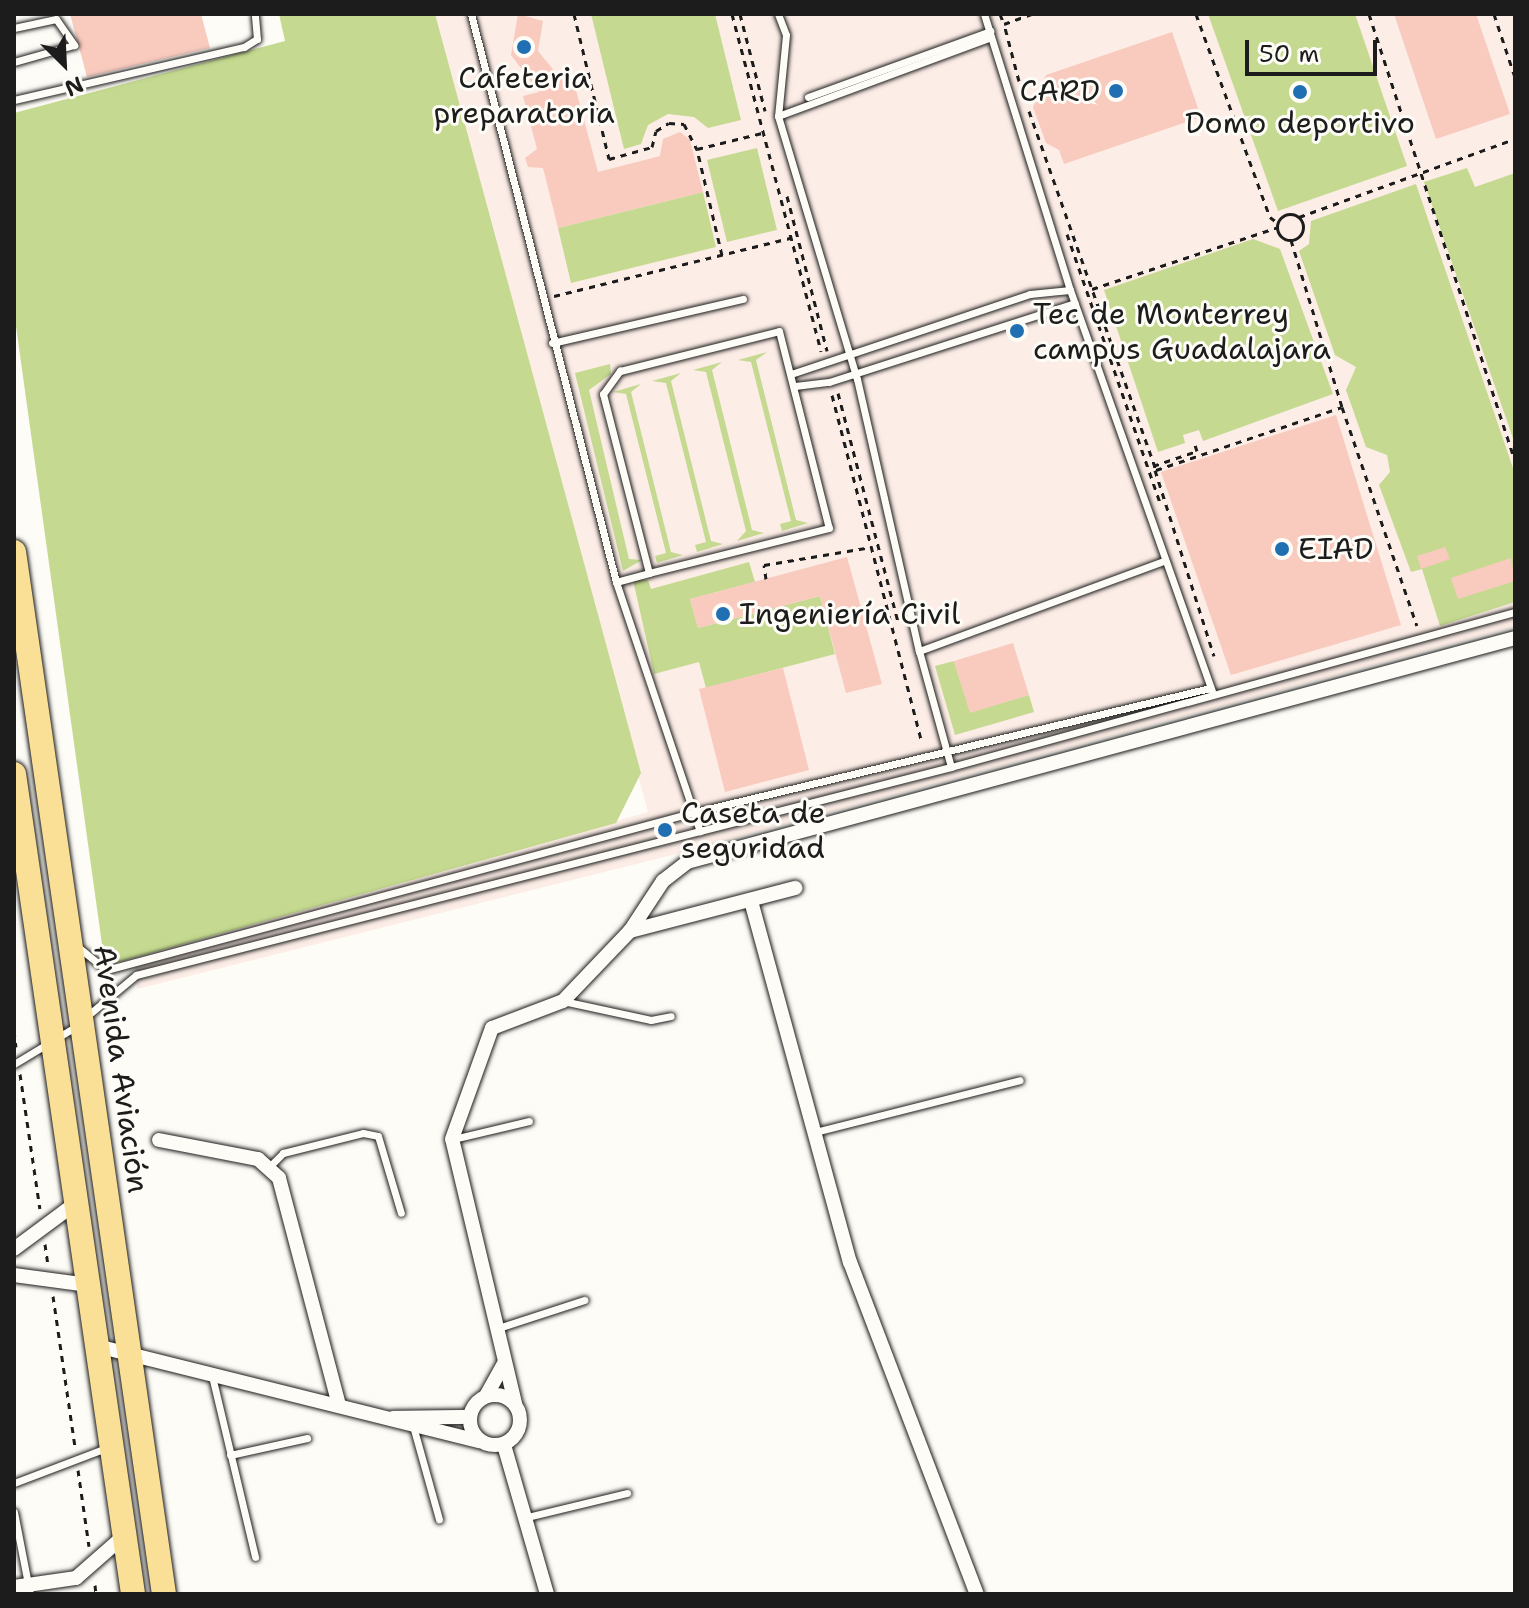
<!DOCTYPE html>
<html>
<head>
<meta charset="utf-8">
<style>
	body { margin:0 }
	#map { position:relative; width:1529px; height:1608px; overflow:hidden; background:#fdfcf7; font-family:"Shantell Sans",sans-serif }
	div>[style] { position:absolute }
	.built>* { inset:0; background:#fcede6 }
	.green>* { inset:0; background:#c5da90 }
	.building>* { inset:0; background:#f9cabe }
	.path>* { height:3px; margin-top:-1.5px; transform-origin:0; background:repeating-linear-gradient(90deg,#1c1c1c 0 6px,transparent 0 12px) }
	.path>.ring { margin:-1.5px; padding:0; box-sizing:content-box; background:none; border:3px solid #1c1c1c; border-radius:50% }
	.roads { filter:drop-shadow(0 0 2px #1c1c1c) drop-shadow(0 0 2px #1c1c1c) }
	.service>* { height:7px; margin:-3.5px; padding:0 3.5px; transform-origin:3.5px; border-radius:3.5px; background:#fdfcf7 }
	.minor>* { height:14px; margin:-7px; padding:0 7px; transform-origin:7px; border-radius:7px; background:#fdfcf7 }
	.minor>.ring { margin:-7px; padding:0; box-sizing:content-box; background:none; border:14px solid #fdfcf7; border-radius:50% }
	.primary>* { height:24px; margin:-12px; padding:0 12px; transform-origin:12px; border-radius:12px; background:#fadf96 }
	.dots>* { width:22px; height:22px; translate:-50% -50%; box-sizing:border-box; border:4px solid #fdfcf7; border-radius:50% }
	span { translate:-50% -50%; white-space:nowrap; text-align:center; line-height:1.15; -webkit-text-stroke:6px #fdfcf7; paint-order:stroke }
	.poi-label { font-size:30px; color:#1c1c1c }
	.right { translate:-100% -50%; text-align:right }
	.left { translate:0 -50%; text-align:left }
	.street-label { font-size:30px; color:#1c1c1c }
	.frame { position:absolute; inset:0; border:16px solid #1c1c1c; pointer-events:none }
	.north { position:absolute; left:24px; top:24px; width:80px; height:80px; -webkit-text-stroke:6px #fdfcf7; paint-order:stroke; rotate:156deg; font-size:22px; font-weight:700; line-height:32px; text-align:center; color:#1c1c1c }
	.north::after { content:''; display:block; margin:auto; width:28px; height:36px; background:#1c1c1c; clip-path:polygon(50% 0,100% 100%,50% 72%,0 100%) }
	.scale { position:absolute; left:1245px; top:40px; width:132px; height:36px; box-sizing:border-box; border:4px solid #1c1c1c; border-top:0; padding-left:10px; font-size:24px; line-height:28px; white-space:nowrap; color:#1c1c1c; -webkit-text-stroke:6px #fdfcf7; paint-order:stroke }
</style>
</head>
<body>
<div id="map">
	<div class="built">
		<div style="clip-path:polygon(433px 14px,1515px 14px,1515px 627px,680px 853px,137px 989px,135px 958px,648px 812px)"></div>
	</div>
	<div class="green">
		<div style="clip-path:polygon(279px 14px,435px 14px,641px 773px,616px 823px,105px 966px,14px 312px,14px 113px,285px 41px)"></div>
		<div style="clip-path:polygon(591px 14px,715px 14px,741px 120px,708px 128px,694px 117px,668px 114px,648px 125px,641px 144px,624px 149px)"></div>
		<div style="clip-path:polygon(1208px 14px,1355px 14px,1407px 166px,1278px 211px)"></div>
		<div style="clip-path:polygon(757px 148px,777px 230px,727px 242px,707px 160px)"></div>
		<div style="clip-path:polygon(1467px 168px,1475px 187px,1515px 173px,1515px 444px,1424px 182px)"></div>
		<div style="clip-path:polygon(1416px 184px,1515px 474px,1515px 602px,1440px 626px,1422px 569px,1411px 572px,1379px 485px,1390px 472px,1387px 455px,1366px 447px,1346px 390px,1356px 367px,1335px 355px,1299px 251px,1309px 244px,1311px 221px)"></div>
		<div style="clip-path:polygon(703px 192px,716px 247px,571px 283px,558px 228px)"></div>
		<div style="clip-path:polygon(1253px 239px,1280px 249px,1333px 394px,1203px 441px,1199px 430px,1183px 435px,1185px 443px,1158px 452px,1104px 290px)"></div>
		<div style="clip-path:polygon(767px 352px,756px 360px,796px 520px,808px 523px,782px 531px,780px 524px,791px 521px,751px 362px,738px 360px)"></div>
		<div style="clip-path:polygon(722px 362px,712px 370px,752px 530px,764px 533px,737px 541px,746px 531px,706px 372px,693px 370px)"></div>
		<div style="clip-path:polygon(610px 364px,611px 374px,589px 390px,629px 559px,642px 560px,623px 571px,575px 373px)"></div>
		<div style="clip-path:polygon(681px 373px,671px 381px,711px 541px,723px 544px,697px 552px,695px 545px,706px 542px,666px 383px,652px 381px)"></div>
		<div style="clip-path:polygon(641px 384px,631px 392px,671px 552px,683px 555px,657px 563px,655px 556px,666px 553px,626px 394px,613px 392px)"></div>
		<div style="clip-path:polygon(749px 562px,755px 582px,690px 599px,698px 628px,820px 596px,835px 654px,706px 688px,699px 662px,654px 674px,633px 580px,648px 580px,651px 589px)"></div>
		<div style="clip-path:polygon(954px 661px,970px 712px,1029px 695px,1034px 712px,955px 735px,935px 666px)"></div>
	</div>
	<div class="building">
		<div style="clip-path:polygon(70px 14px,201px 14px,210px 48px,87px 77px)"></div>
		<div style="clip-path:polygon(518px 14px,543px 21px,538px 51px,566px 85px,574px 83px,598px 172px,660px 156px,663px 139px,680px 132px,690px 140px,703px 192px,558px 228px,543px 168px,528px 167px,525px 158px,537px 149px,523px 96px,539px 92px,511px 55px)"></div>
		<div style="clip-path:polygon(1394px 14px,1476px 14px,1510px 114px,1436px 139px)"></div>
		<div style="clip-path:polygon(1172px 32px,1201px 117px,1064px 164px,1059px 150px,1046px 143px,1033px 107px,1046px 75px)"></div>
		<div style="clip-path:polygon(1336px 415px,1401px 625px,1231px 675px,1161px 472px)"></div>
		<div style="clip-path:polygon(1445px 547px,1450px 559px,1421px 569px,1417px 556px)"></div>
		<div style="clip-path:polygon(847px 557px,882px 684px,846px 693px,820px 596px,698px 628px,690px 599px)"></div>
		<div style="clip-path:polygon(1511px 558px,1515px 581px,1458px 599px,1451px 578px)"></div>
		<div style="clip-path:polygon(1013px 643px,1029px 695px,970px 713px,954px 661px)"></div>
		<div style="clip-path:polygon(783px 668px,809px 770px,725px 792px,699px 689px)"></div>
	</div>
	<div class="path">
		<div style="left:574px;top:14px;width:149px;rotate:76.4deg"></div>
		<div style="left:609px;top:159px;width:45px;rotate:-15.6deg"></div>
		<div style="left:652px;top:147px;width:16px;rotate:-76deg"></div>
		<div style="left:656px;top:131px;width:15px;rotate:-32deg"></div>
		<div style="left:669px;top:123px;width:15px;rotate:4deg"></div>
		<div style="left:684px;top:124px;width:28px;rotate:63deg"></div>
		<div style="left:732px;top:14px;width:349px;rotate:75.2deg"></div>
		<div style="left:740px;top:14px;width:100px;rotate:75.5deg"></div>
		<div style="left:1000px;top:14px;width:11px;rotate:68deg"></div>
		<div style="left:1196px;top:14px;width:216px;rotate:70deg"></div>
		<div style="left:1270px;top:217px;width:10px;rotate:37deg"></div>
		<div style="left:1369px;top:14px;width:471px;rotate:71.9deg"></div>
		<div style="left:1494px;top:14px;width:66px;rotate:71.6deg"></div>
		<div style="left:1019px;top:81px;width:59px;rotate:-104.7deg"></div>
		<div style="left:1004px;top:24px;width:30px;rotate:-20deg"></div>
		<div style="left:1029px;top:111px;width:381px;rotate:70.5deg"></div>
		<div style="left:1156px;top:470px;width:196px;rotate:-18.7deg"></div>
		<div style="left:1342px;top:407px;width:231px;rotate:71.1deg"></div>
		<div style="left:787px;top:196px;width:160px;rotate:75.5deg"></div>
		<div class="ring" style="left:1277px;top:214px;width:23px;height:23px"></div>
		<div style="left:1299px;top:217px;width:230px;rotate:-19.9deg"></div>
		<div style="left:1067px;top:234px;width:285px;rotate:70.9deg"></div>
		<div style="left:1291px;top:240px;width:175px;rotate:73deg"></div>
		<div style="left:722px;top:255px;width:109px;rotate:-103.3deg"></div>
		<div style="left:697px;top:149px;width:67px;rotate:-13.8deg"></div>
		<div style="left:1092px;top:289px;width:196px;rotate:-18.4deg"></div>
		<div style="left:554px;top:296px;width:244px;rotate:-13.8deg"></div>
		<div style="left:838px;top:393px;width:237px;rotate:75.3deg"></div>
		<div style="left:832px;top:395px;width:359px;rotate:75.5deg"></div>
		<div style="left:1153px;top:466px;width:46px;rotate:-18.8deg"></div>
		<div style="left:1197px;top:451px;width:6px;rotate:-108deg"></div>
		<div style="left:1155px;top:470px;width:195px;rotate:72.4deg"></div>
		<div style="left:766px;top:579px;width:14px;rotate:-98deg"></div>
		<div style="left:764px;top:565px;width:109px;rotate:-9.5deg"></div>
		<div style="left:14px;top:1031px;width:16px;rotate:83deg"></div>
		<div style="left:20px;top:1074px;width:136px;rotate:81.6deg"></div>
		<div style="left:45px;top:1244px;width:21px;rotate:82deg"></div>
		<div style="left:53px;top:1296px;width:153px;rotate:81.7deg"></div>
		<div style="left:78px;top:1470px;width:77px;rotate:81.8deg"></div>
		<div style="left:95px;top:1585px;width:9px;rotate:84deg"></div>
	</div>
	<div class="roads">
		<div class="service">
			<div style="left:471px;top:14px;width:586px;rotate:75.68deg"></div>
			<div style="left:616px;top:582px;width:263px;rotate:71.4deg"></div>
			<div style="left:778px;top:14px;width:22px;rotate:69deg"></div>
			<div style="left:786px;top:35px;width:81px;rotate:95.6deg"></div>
			<div style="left:778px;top:116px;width:275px;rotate:73.3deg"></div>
			<div style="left:857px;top:379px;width:279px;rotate:77.2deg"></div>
			<div style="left:984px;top:14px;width:289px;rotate:72.7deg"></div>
			<div style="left:1070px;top:290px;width:426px;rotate:70.5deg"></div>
			<div style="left:14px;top:28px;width:43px;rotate:-12.1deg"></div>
			<div style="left:56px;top:19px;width:32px;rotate:55deg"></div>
			<div style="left:74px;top:45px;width:62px;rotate:164.2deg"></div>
			<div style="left:808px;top:97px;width:194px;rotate:-19.9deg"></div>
			<div style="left:14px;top:100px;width:236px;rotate:-13deg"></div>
			<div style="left:244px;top:47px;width:15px;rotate:-32deg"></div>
			<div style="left:257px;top:39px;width:25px;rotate:-95deg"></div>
			<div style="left:778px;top:116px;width:227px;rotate:-20.3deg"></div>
			<div style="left:779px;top:331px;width:203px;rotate:75.8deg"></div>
			<div style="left:829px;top:528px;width:186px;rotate:166deg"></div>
			<div style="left:649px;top:573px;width:185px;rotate:-104.4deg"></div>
			<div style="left:603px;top:394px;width:29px;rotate:-54deg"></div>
			<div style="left:620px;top:371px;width:164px;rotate:-14.1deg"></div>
			<div style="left:552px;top:343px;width:196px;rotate:-13deg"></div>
			<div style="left:791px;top:374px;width:252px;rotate:-18.5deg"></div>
			<div style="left:1030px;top:294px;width:40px;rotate:-5.7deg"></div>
			<div style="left:795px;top:386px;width:34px;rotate:-7deg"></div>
			<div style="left:829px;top:382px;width:258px;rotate:-17.8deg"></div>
			<div style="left:616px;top:582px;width:34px;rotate:-15deg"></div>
			<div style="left:951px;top:767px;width:120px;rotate:-105.4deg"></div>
			<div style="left:919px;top:651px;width:260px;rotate:-20.2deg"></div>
			<div style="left:78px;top:947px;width:36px;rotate:39deg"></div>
			<div style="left:106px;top:970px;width:610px;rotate:-15.02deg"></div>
			<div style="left:695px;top:812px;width:530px;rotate:-13.54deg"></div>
			<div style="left:563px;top:1001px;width:90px;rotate:12.2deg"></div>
			<div style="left:651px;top:1020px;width:20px;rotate:-11deg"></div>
			<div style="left:87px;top:1016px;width:64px;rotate:-39.9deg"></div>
			<div style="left:136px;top:975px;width:841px;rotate:-14.32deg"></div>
			<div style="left:951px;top:767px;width:585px;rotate:-15.37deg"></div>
			<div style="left:14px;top:1064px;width:71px;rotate:-31.2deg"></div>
			<div style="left:815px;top:1132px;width:211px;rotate:-14.2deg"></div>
			<div style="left:453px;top:1139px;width:78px;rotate:-13.3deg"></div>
			<div style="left:269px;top:1167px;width:20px;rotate:-45deg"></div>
			<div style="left:283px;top:1153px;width:82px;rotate:-14deg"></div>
			<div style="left:363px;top:1133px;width:15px;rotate:11deg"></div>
			<div style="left:378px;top:1136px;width:80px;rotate:73.4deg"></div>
			<div style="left:495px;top:1329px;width:94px;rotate:-18deg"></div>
			<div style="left:212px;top:1376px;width:186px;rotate:76.6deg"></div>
			<div style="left:413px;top:1426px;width:97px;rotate:74.4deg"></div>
			<div style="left:230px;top:1455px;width:79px;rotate:-12.4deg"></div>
			<div style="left:14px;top:1483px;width:102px;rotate:-20.8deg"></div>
			<div style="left:14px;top:1512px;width:84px;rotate:79deg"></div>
			<div style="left:527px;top:1517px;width:103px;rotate:-13.5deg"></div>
		</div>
		<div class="minor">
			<div style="left:751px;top:901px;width:374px;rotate:74.7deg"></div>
			<div style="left:850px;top:1262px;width:355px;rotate:69.1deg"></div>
			<div style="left:630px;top:931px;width:60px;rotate:-56.6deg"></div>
			<div style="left:663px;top:881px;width:31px;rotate:-38deg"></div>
			<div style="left:687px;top:862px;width:858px;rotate:-15.14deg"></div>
			<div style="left:159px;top:1140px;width:101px;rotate:10.9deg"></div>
			<div style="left:258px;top:1159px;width:28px;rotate:42deg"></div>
			<div style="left:279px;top:1178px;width:235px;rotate:75.2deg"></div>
			<div style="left:14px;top:1249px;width:77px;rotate:-36.6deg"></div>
			<div style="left:14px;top:1275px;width:75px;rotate:7.7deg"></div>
			<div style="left:97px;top:1346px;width:394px;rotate:14deg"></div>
			<div class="ring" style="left:470px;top:1395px;width:36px;height:36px"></div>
			<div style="left:486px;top:1396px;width:37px;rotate:-61deg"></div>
			<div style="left:515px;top:1403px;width:271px;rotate:-103.4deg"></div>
			<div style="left:452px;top:1139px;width:118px;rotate:-70.2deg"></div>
			<div style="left:492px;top:1028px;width:76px;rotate:-20.8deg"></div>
			<div style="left:563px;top:1001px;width:97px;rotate:-46.3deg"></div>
			<div style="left:630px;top:931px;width:171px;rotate:-14.6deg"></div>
			<div style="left:393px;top:1418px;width:76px;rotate:-0.8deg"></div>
			<div style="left:504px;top:1445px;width:155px;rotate:73.9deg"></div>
			<div style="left:14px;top:1587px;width:63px;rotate:-8.3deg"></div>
			<div style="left:76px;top:1578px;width:64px;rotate:-41.2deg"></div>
		</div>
		<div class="primary">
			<div style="left:14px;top:552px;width:1053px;rotate:81.81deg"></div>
			<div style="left:14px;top:774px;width:829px;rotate:81.74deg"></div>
		</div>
	</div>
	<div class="dots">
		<div style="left:524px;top:47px;background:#1f6fb2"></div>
		<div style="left:1116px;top:91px;background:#1f6fb2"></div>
		<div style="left:1300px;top:92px;background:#1f6fb2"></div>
		<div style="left:1017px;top:331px;background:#1f6fb2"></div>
		<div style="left:1282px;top:549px;background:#1f6fb2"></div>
		<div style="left:723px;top:614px;background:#1f6fb2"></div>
		<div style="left:665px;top:830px;background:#1f6fb2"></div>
	</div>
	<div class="poi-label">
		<span style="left:524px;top:95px">Cafeteria<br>preparatoria</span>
		<span class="right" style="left:1100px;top:91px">CARD</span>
		<span style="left:1300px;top:123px">Domo deportivo</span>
		<span class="left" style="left:1033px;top:331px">Tec de Monterrey<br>campus Guadalajara</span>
		<span class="left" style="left:1298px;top:549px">EIAD</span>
		<span class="left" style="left:739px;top:614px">Ingeniería Civil</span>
		<span class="left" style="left:681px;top:830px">Caseta de<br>seguridad</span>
	</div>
	<div class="street-label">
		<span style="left:121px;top:1069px;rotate:82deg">Avenida Aviación</span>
	</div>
	<div class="frame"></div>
	<div class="north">N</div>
	<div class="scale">50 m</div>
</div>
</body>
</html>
